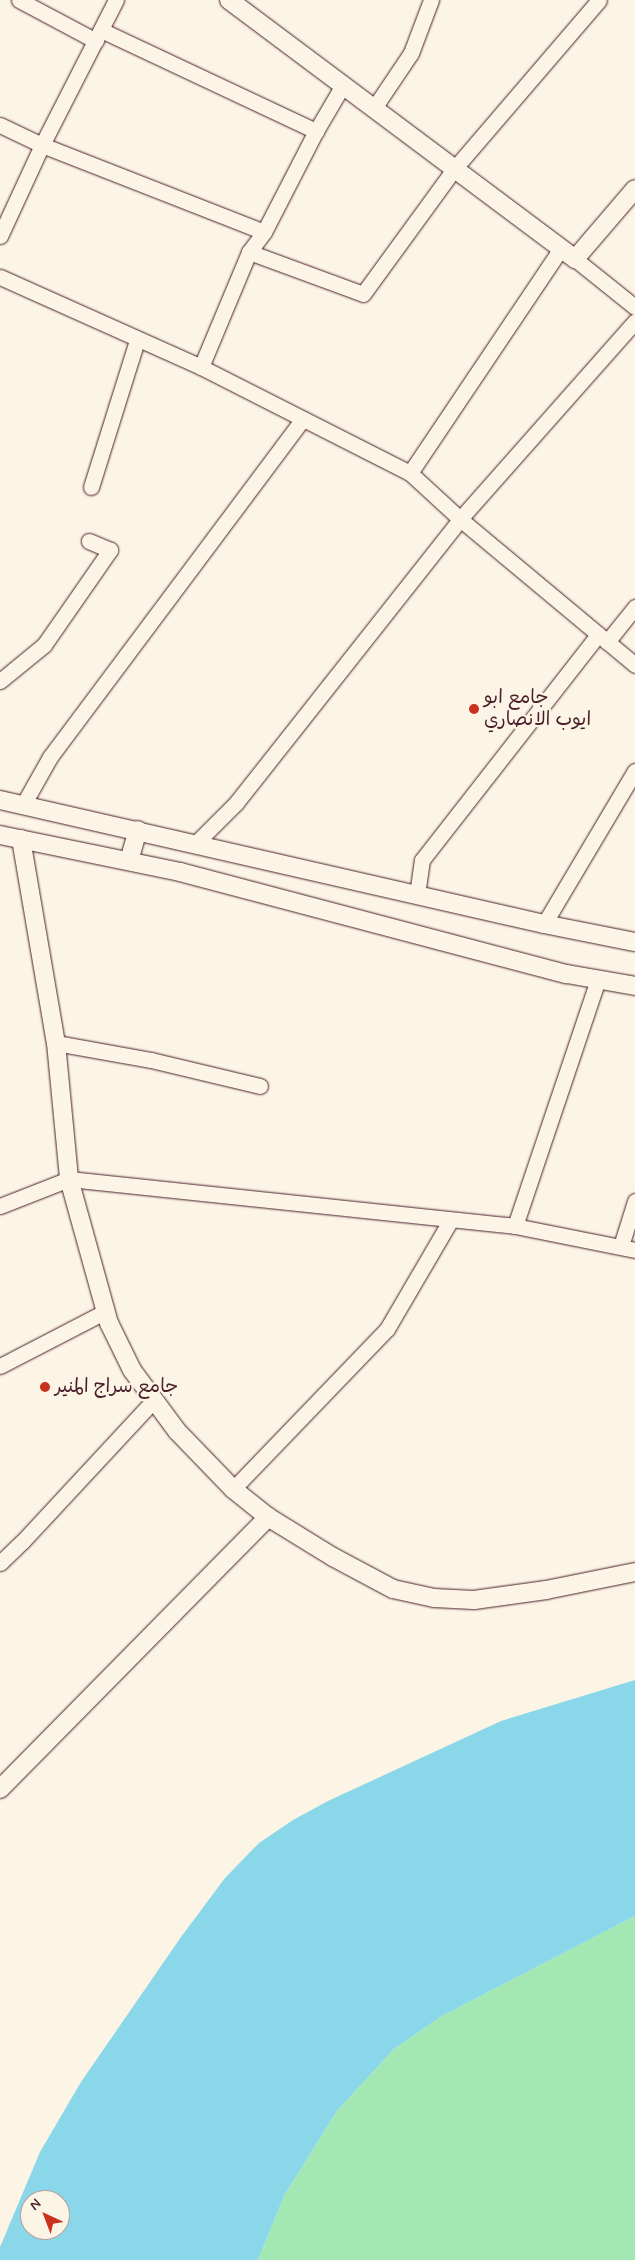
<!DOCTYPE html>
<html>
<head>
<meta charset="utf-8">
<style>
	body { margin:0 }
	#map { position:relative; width:635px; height:2260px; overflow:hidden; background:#fcf5e5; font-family:Mynerve,"Playpen Sans Arabic",sans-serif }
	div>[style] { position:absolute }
	.green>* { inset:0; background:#a3e8b3 }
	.water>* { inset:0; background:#8ad7e9 }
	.roads { filter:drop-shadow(0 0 1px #4a1f2b) drop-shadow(0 0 1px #4a1f2b) }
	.minor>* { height:15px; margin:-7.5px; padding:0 7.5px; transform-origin:7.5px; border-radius:7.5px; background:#fcf5e5 }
	.tertiary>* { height:18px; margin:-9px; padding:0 9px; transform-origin:9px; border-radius:9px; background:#fcf5e5 }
	.dots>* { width:14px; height:14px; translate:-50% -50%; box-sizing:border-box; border:2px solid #fcf5e5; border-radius:50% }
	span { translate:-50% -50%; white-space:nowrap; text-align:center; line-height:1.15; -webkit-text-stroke:4.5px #fcf5e5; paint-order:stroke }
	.poi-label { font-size:19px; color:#4a1f2b }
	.left { translate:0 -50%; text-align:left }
	.north { position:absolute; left:20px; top:2190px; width:50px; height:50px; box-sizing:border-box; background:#fcf5e5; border:1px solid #b59f9b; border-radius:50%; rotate:317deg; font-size:14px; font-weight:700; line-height:20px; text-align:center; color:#4a1f2b }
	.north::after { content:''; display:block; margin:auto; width:18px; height:22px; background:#c8321e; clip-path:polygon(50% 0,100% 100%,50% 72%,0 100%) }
</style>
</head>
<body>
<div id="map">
	<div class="green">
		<div style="clip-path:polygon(635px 1916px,635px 2260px,258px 2260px,284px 2196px,337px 2111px,394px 2049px,442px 2016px)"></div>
	</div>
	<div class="water">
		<div style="clip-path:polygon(evenodd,635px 1680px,635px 1916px,442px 2016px,394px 2049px,337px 2111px,284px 2196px,258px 2260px,0 2260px,0 2247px,40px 2152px,81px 2082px,181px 1937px,225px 1878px,259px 1843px,293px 1820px,328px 1801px,501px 1721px,635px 1680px,30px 2200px,60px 2200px,60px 2230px,30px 2230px,30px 2200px)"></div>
	</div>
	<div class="roads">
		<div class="minor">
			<div style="left:19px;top:0;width:87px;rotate:28deg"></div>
			<div style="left:101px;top:30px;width:238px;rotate:25.2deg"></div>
			<div style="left:374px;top:108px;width:66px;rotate:-56.1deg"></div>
			<div style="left:411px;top:53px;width:57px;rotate:-69.3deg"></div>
			<div style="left:0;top:125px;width:47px;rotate:25.5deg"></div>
			<div style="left:42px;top:145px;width:238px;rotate:21.4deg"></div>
			<div style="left:0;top:236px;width:100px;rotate:-65.2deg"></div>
			<div style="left:42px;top:145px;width:163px;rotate:-63deg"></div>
			<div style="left:249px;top:252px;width:121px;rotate:20.2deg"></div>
			<div style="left:363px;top:294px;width:156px;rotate:-53.9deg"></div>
			<div style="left:455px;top:168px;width:221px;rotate:-49.4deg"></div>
			<div style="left:575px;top:259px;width:77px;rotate:38.7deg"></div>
			<div style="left:0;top:277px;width:220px;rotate:24.1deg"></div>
			<div style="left:201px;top:367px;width:234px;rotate:26.9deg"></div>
			<div style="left:410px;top:473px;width:68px;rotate:42.6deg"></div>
			<div style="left:460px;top:519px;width:228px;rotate:39.8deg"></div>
			<div style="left:201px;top:367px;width:125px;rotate:-67.3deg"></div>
			<div style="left:249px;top:252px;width:25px;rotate:-53deg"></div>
			<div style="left:264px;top:232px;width:114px;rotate:-62.8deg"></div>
			<div style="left:316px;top:131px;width:53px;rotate:-59.6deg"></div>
			<div style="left:410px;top:473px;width:271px;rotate:-56.1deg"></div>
			<div style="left:91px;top:487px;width:154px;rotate:-72.6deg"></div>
			<div style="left:607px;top:642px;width:45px;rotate:-51.3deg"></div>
			<div style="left:0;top:681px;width:57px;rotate:-39.3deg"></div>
			<div style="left:44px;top:645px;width:116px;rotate:-55.2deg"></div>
			<div style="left:110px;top:550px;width:23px;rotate:-157deg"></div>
			<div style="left:23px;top:805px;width:55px;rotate:-60.6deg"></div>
			<div style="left:50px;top:757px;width:422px;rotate:-53.2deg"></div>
			<div style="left:195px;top:844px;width:58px;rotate:-45deg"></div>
			<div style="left:236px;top:803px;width:362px;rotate:-51.7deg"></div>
			<div style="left:460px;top:519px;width:264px;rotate:-48.5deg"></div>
			<div style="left:417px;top:895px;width:35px;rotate:-82deg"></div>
			<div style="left:422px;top:860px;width:286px;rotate:-52deg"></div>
			<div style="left:544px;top:924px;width:178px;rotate:-59.3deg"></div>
			<div style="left:56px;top:1043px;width:97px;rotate:10.1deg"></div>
			<div style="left:151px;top:1060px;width:112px;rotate:13.4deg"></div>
			<div style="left:0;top:1206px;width:74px;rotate:-21.4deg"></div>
			<div style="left:69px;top:1179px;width:448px;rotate:6deg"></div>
			<div style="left:515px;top:1226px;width:122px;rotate:11.3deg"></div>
			<div style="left:515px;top:1226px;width:260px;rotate:-71.4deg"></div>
			<div style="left:621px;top:1246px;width:47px;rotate:-72.7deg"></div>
			<div style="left:0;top:1366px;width:119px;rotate:-27.4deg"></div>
			<div style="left:233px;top:1489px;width:222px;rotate:-46.1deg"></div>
			<div style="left:387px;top:1329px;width:125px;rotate:-59.7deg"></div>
			<div style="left:0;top:1563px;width:30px;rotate:-44deg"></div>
			<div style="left:22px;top:1542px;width:194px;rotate:-47.1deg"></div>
		</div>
		<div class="tertiary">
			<div style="left:229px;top:0;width:432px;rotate:36.8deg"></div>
			<div style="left:575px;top:259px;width:92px;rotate:-49.4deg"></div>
			<div style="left:0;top:800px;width:558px;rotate:12.84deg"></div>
			<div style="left:544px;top:924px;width:93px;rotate:11.2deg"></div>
			<div style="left:0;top:835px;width:184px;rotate:11.6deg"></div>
			<div style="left:180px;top:872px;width:400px;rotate:14.8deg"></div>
			<div style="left:567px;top:974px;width:69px;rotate:10deg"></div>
			<div style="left:21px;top:839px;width:207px;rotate:80.3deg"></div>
			<div style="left:56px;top:1043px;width:137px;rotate:84.5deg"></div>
			<div style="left:69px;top:1179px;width:149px;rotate:74.5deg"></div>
			<div style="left:109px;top:1323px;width:52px;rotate:63.9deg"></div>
			<div style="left:132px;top:1370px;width:76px;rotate:53.6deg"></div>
			<div style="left:177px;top:1431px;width:81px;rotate:46deg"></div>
			<div style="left:233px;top:1489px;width:45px;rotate:38.7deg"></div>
			<div style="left:268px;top:1517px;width:76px;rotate:31.6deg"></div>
			<div style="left:333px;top:1557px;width:68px;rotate:28.1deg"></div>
			<div style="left:393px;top:1589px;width:42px;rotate:12.4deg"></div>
			<div style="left:434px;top:1598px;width:40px;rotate:2.9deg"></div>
			<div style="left:474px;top:1600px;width:73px;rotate:-7.9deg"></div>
			<div style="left:546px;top:1590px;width:91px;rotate:-11.4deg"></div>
			<div style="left:129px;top:861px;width:32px;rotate:-74deg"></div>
			<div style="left:0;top:1789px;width:382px;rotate:-45.4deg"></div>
		</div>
	</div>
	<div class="dots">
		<div style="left:474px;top:709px;background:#c8321e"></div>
		<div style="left:45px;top:1387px;background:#c8321e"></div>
	</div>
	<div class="poi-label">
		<span class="left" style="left:484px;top:709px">جامع ابو<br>ايوب الانصاري</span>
		<span class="left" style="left:55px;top:1387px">جامع سراج المنير</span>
	</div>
	<div class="north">N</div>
</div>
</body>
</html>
